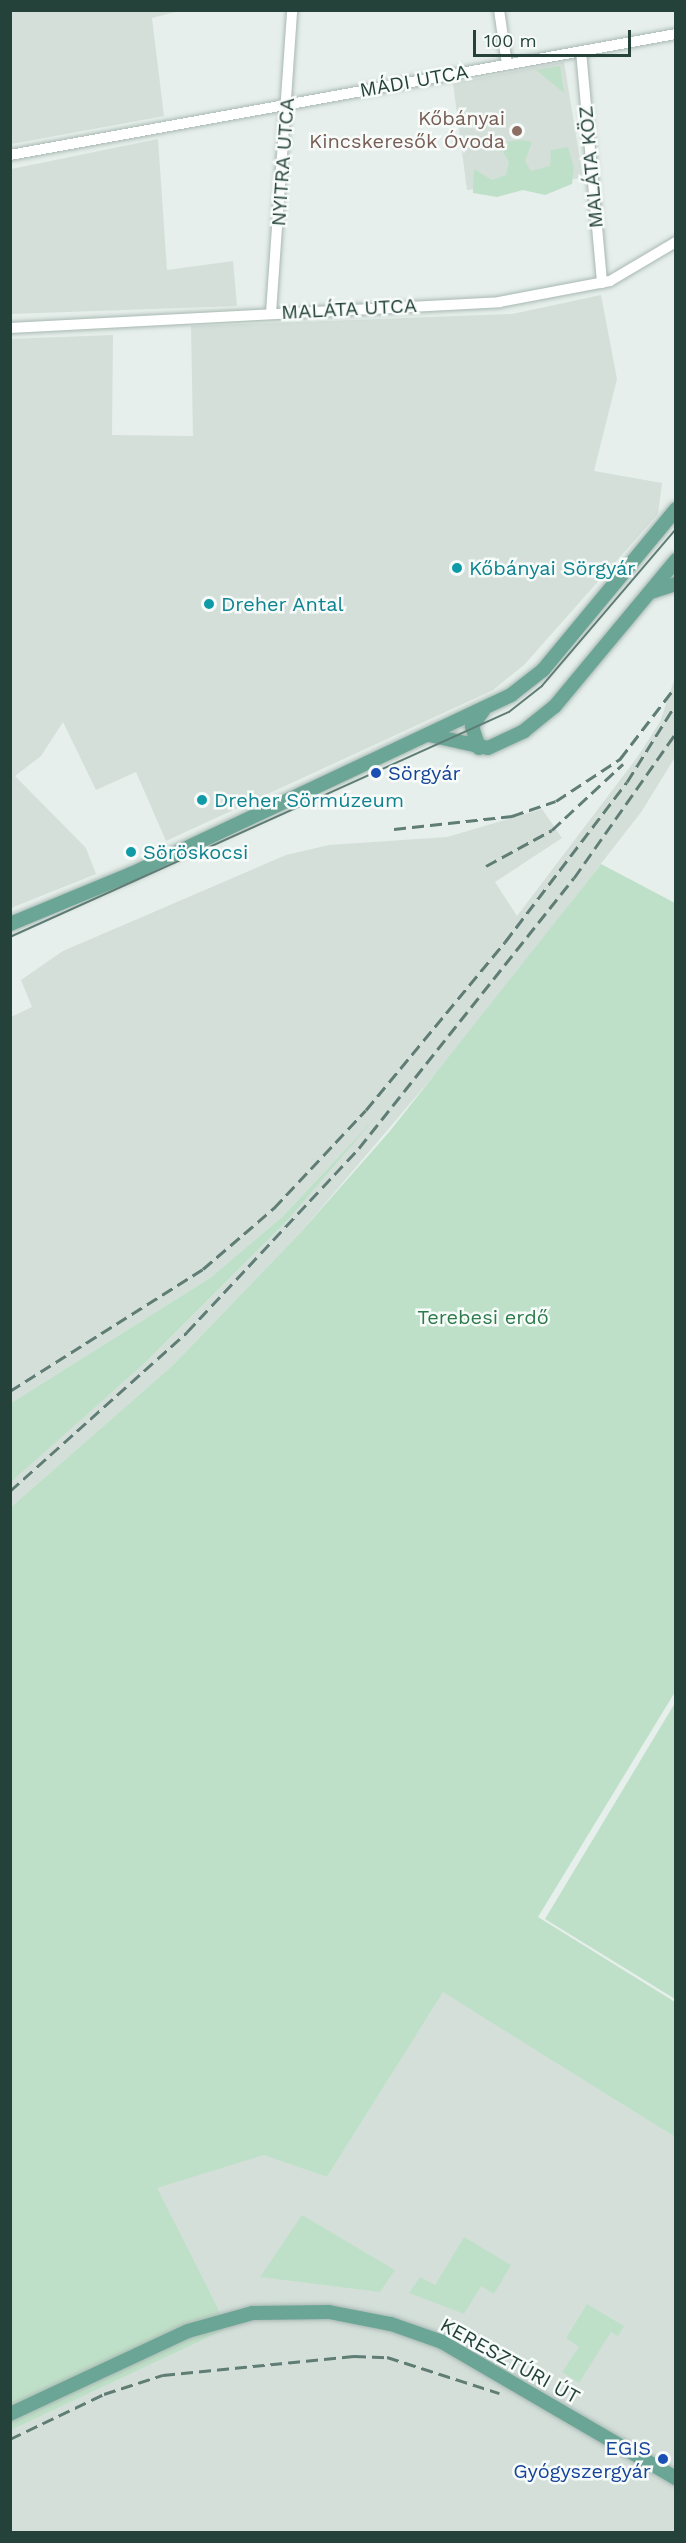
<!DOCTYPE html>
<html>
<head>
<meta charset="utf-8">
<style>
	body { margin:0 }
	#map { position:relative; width:686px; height:2543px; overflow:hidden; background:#e6efeb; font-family:"Work Sans",sans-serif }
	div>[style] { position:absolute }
	.built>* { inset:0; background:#d4dfda }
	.green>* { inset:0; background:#bfe0c8 }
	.roads { filter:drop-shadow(0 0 2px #a8b8b2) drop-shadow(0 0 2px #a8b8b2) }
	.minor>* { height:10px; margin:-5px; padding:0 5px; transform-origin:5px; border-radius:5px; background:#fff }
	.major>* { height:14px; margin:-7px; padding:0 7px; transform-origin:7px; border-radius:7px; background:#6aa596 }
	.tram>* { height:1.5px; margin:-0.75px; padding:0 0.75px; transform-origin:0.75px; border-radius:0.75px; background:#5f7d75 }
	.rail>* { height:3px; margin-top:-1.5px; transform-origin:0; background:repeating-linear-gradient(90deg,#5f7d75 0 12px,transparent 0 18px) }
	.dots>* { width:16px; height:16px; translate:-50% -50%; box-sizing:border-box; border:3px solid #f7fbf9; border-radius:50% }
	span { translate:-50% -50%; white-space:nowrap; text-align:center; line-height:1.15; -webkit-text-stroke:5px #f7fbf9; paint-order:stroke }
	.street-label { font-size:20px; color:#24423a }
	.education-label { font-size:20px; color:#785e54 }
	.right { translate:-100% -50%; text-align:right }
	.culture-label { font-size:20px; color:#0d838f }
	.left { translate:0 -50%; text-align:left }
	.transit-label { font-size:20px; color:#164399 }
	.park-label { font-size:20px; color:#2d7a4b }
	.frame { position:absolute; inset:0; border:12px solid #24423a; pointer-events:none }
	.scale { position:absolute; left:473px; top:30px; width:158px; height:27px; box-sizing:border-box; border:3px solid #24423a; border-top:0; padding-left:8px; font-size:18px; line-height:21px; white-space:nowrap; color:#24423a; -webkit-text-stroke:4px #f7fbf9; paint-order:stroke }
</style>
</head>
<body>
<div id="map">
	<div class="built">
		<div style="clip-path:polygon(11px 10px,179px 11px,152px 18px,164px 116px,11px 144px)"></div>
		<div style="clip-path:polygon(564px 62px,583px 178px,467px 190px,453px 83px)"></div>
		<div style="clip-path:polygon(158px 139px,167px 270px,233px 261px,237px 306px,11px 314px,11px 169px)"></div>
		<div style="clip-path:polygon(601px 295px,617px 379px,594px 471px,662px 483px,658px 514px,524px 665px,493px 690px,166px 841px,136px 772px,96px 790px,63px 722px,41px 756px,15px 776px,86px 848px,96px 874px,11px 908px,11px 339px,113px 335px,112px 435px,193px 436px,191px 326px,512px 314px)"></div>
		<div style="clip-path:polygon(675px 677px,675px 757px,642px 811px,459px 1046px,300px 1233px,173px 1365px,11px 1507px,10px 1482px,146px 1362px,287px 1221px,361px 1133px,282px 1217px,210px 1278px,11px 1403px,11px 1017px,32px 1007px,21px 980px,63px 951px,286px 855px,329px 845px,447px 837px,542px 809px,562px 838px,495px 882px,517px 916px,636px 759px,660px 722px)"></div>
		<div style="clip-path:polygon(443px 1991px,675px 2137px,675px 2532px,11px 2532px,10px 2430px,224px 2330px,218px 2308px,156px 2188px,264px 2154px,327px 2177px)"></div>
	</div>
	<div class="green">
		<div style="clip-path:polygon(560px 66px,564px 93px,536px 70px)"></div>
		<div style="clip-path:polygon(522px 140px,532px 142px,525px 161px,531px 171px,550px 166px,551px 150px,568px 147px,574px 168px,572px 184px,545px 195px,523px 190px,497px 197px,473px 193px,474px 169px,492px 180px,506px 175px,509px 162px,503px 152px,507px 142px)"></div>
		<div style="clip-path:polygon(601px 864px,675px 903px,675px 1692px,538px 1917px,675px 2002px,675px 2137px,443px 1992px,327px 2177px,264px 2155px,157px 2188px,218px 2308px,224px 2330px,11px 2430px,11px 1507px,173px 1365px,300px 1233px,390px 1131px)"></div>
		<div style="clip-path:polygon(375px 1118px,287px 1221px,146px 1362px,11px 1482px,11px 1403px,210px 1278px,282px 1217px)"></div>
		<div style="clip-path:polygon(675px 1703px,675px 1999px,545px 1919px)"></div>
		<div style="clip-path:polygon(302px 2215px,395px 2270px,380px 2292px,260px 2277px)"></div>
		<div style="clip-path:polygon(464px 2237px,511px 2265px,494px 2294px,481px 2286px,464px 2314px,409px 2293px,420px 2277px,435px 2285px)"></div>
		<div style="clip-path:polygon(587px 2304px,624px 2326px,618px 2336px,611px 2332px,579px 2383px,562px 2372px,579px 2347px,566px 2338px)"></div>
	</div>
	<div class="roads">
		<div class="minor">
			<div style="left:499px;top:10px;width:55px;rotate:81.6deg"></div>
			<div style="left:581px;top:51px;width:233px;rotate:84.8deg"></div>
			<div style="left:10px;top:155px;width:677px;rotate:-10.3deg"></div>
			<div style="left:271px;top:313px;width:304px;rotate:-86deg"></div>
			<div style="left:10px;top:328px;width:490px;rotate:-3deg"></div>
			<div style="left:499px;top:302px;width:113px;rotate:-10.7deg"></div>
			<div style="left:610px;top:281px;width:77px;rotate:-30.6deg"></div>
		</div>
		<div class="major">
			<div style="left:651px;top:592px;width:26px;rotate:-18deg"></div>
			<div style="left:429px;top:735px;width:60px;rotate:12.4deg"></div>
			<div style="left:488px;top:748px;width:40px;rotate:-25deg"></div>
			<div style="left:524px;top:731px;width:40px;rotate:-39deg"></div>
			<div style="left:555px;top:706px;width:190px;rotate:-50.3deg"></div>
			<div style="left:479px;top:748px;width:23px;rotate:-108deg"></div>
			<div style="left:472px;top:726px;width:19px;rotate:-54deg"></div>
			<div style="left:10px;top:924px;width:131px;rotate:-22.5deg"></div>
			<div style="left:131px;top:874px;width:420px;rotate:-25.2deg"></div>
			<div style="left:511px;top:695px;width:41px;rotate:-38deg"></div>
			<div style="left:543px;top:670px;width:209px;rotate:-50.4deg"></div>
			<div style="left:10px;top:2414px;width:196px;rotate:-25deg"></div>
			<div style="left:188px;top:2331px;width:67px;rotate:-15.5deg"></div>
			<div style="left:253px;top:2313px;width:76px;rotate:-0.8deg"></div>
			<div style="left:329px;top:2312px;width:63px;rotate:11deg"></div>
			<div style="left:391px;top:2324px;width:54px;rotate:19.4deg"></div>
			<div style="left:442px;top:2342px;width:271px;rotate:30.2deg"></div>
		</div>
	</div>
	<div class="tram">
		<div style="left:10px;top:937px;width:547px;rotate:-24.27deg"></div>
		<div style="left:509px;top:712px;width:42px;rotate:-38.2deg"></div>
		<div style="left:542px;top:686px;width:206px;rotate:-49.5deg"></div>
	</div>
	<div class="rail">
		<div style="left:394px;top:829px;width:119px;rotate:-6.3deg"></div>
		<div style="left:512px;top:816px;width:46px;rotate:-18.8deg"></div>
		<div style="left:556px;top:801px;width:77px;rotate:-33.3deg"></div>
		<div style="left:620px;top:759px;width:92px;rotate:-52.5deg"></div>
		<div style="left:486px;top:866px;width:75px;rotate:-28.6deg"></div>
		<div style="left:552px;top:830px;width:97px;rotate:-42.9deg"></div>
		<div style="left:10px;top:1391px;width:228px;rotate:-32.3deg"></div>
		<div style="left:203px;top:1269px;width:94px;rotate:-40.7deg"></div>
		<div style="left:274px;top:1208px;width:134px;rotate:-46.8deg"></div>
		<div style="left:366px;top:1110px;width:218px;rotate:-50.4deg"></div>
		<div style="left:505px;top:942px;width:201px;rotate:-52.7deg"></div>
		<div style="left:627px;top:782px;width:92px;rotate:-57.9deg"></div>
		<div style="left:10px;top:1491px;width:238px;rotate:-41.9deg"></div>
		<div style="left:187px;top:1332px;width:252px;rotate:-46.9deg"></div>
		<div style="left:359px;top:1148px;width:345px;rotate:-51.5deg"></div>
		<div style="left:574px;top:878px;width:177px;rotate:-54.9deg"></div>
		<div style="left:10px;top:2439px;width:104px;rotate:-25.6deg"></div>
		<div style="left:104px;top:2394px;width:62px;rotate:-17.9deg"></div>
		<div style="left:163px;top:2375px;width:192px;rotate:-5.7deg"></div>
		<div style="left:354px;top:2356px;width:33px;rotate:2deg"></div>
		<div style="left:387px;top:2357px;width:118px;rotate:17.8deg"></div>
	</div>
	<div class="dots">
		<div style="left:517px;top:131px;background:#8d6e63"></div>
		<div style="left:457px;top:568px;background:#0f9aa8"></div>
		<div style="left:209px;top:604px;background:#0f9aa8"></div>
		<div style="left:376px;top:773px;background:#1a4fb4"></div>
		<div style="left:202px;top:800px;background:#0f9aa8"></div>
		<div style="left:131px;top:852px;background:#0f9aa8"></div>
		<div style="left:663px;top:2459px;background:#1a4fb4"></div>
	</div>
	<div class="street-label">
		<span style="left:414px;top:81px;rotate:-10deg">MÁDI UTCA</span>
		<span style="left:283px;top:162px;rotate:-86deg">NYITRA UTCA</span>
		<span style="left:591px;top:167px;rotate:-95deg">MALÁTA KÖZ</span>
		<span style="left:349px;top:309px;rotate:-3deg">MALÁTA UTCA</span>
		<span style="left:510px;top:2361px;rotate:29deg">KERESZTÚRI ÚT</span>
	</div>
	<div class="education-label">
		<span class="right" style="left:505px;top:130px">Kőbányai<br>Kincskeresők Óvoda</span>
	</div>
	<div class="culture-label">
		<span class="left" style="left:469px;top:568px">Kőbányai Sörgyár</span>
		<span class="left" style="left:221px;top:604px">Dreher Antal</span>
		<span class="left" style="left:214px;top:800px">Dreher Sörmúzeum</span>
		<span class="left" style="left:143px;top:852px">Söröskocsi</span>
	</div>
	<div class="transit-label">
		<span class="left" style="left:388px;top:773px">Sörgyár</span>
		<span class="right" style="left:651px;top:2460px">EGIS<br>Gyógyszergyár</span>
	</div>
	<div class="park-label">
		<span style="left:483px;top:1317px">Terebesi erdő</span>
	</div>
	<div class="frame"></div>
	<div class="scale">100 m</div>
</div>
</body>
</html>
